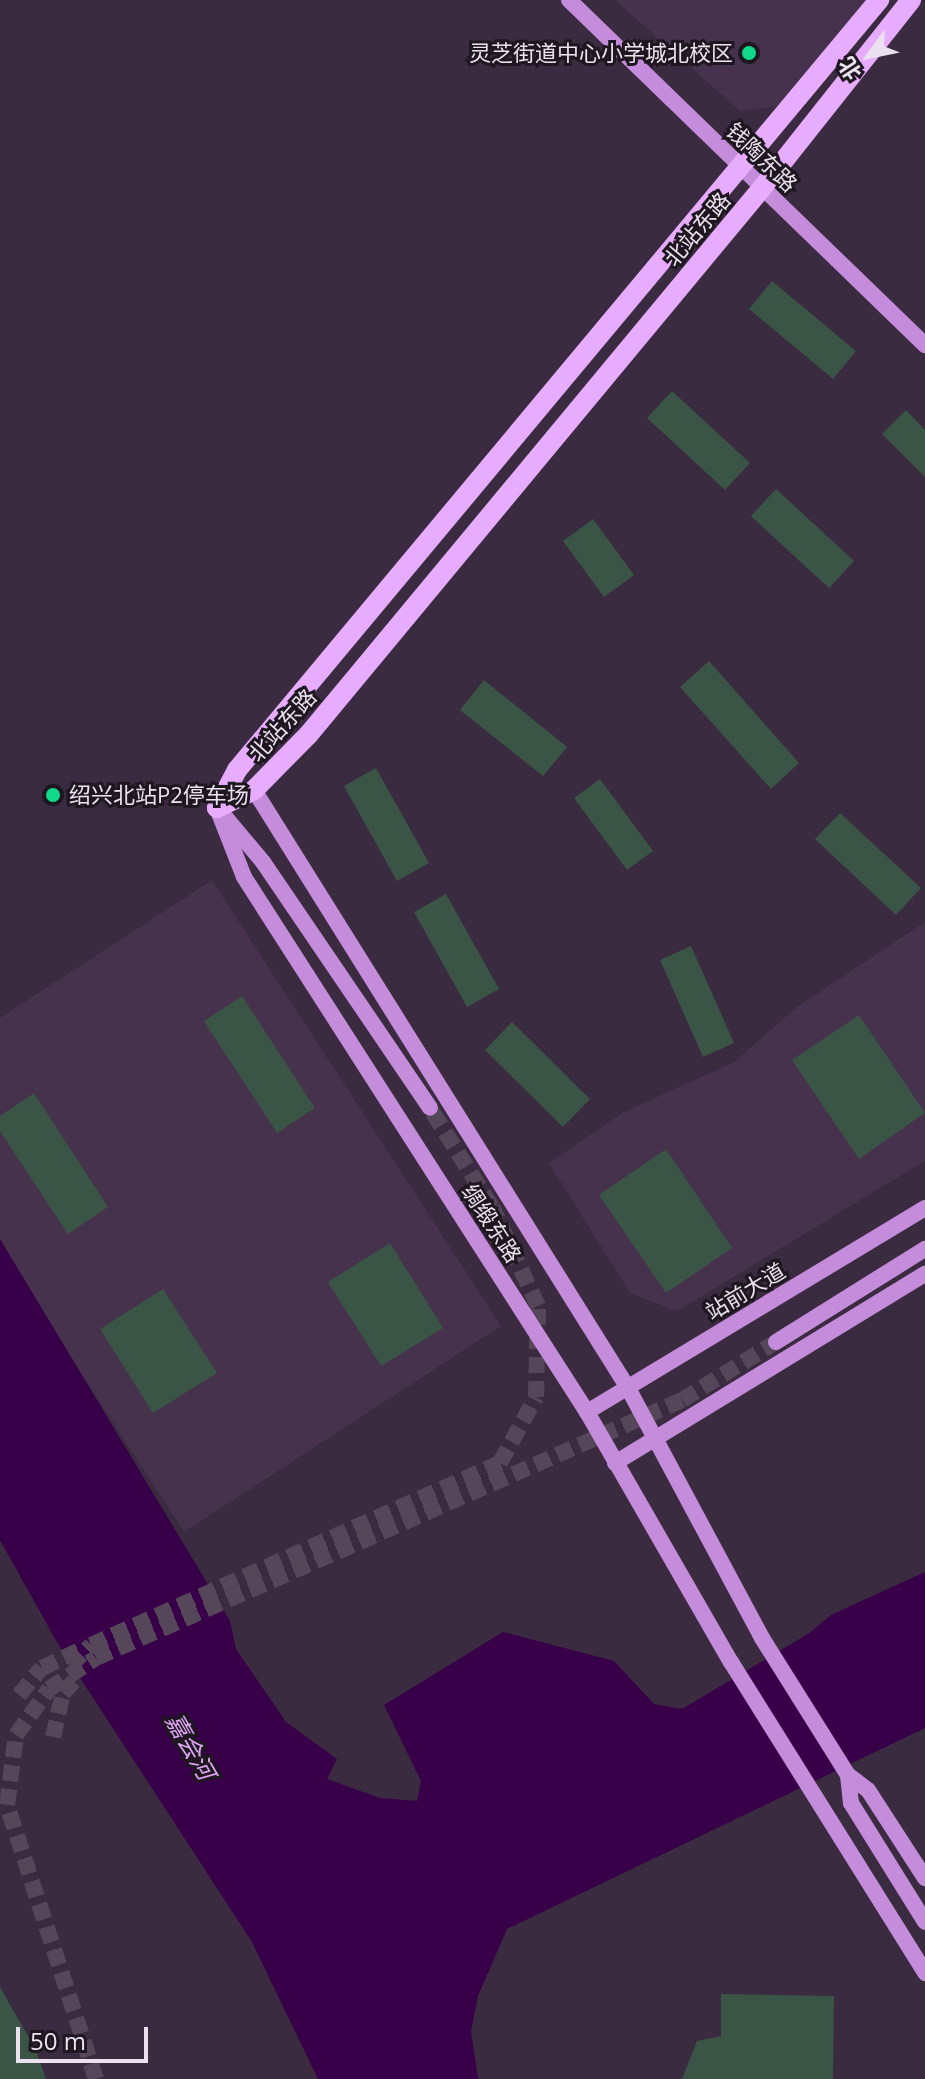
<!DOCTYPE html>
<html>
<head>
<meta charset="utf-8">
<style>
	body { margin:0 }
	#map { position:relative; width:925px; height:2079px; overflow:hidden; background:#3a2b40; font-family:"Open Sans","Noto Sans SC",sans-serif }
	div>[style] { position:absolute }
	.built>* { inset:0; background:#46324d }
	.water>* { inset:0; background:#370048 }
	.building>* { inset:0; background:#3a5545 }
	.secondary-tunnel>* { height:16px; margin-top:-8px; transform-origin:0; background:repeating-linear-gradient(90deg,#55465a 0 16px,transparent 0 24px) }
	.secondary>* { height:16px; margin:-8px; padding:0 8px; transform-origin:8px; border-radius:8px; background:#c58cdb }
	.primary>* { height:20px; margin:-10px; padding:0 10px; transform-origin:10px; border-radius:10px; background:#e7acfe }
	.dots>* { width:22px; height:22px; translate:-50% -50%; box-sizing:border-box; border:4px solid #1e1720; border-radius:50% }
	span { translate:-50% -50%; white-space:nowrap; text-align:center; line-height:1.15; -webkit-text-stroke:6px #1e1720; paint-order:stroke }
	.poi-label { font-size:22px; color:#ebe1ef }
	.right { translate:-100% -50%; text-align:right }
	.left { translate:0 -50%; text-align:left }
	.street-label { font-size:22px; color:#ebe1ef }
	.water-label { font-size:24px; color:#dfa5f5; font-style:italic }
	.north { position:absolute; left:829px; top:16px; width:80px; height:80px; -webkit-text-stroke:6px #1e1720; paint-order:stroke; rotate:237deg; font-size:22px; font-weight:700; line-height:32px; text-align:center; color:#ebe1ef }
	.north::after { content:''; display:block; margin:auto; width:28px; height:36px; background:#ebe1ef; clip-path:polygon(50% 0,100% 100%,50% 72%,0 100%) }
	.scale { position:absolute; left:16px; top:2027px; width:132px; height:36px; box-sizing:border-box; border:4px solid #ebe1ef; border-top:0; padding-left:10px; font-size:24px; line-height:28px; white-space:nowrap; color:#ebe1ef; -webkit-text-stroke:6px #1e1720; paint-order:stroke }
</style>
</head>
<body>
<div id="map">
	<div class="built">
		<div style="clip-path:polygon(615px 0,866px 0,780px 106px,740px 111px)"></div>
		<div style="clip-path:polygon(212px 880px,501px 1326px,184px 1532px,0 1248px,0 1018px)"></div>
		<div style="clip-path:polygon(925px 922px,925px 1161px,677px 1311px,630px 1293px,549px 1163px,624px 1112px,734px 1062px,798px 1006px)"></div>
	</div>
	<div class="water">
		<div style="clip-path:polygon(0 1239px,230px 1621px,236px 1649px,286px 1722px,337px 1759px,327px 1779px,380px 1798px,417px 1801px,421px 1781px,384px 1705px,503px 1632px,614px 1661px,654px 1704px,682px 1709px,808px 1634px,831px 1615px,925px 1572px,925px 1728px,507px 1929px,478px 1996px,471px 2031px,478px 2079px,318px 2079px,252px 1942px,58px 1644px,0 1540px)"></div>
	</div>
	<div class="building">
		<div style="clip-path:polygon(772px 281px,856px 351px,833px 379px,749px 309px)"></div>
		<div style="clip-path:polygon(672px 391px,750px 463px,725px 490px,647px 418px)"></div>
		<div style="clip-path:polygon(906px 410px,925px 430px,925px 477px,882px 434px)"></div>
		<div style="clip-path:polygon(776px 489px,854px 561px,829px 588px,751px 516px)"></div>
		<div style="clip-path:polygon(593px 519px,634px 575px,604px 597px,563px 541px)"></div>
		<div style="clip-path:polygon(709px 661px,799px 763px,771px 789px,680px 687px)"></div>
		<div style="clip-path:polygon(484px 680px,567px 747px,543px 776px,460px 710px)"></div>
		<div style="clip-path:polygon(376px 768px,429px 863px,397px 881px,344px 786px)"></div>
		<div style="clip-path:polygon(600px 779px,653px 851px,627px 870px,574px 798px)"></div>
		<div style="clip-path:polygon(840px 813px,921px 888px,896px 915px,815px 839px)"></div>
		<div style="clip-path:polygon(446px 894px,499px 989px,467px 1007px,414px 912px)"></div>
		<div style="clip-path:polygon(691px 946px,734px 1043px,703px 1057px,660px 960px)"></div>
		<div style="clip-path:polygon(242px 996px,315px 1108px,277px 1133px,204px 1021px)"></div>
		<div style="clip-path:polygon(859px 1015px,925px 1113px,859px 1159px,792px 1060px)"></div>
		<div style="clip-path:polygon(512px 1022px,590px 1099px,563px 1127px,485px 1050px)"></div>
		<div style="clip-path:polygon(34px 1093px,108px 1207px,68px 1234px,0 1131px,0 1116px)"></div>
		<div style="clip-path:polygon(666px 1149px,732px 1248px,666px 1293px,599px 1195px)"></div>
		<div style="clip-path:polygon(390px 1243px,443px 1328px,381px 1366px,328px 1282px)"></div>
		<div style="clip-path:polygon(163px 1289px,217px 1373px,153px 1413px,100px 1329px)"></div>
		<div style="clip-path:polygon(0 1987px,36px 2050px,46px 2079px,0 2079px)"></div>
		<div style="clip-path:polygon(721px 1994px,834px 1996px,833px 2079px,682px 2079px,697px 2041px,721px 2036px)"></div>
	</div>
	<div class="secondary-tunnel">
		<div style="left:70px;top:1666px;width:30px;rotate:-45deg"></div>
		<div style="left:91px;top:1645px;width:448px;rotate:-24deg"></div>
		<div style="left:500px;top:1463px;width:75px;rotate:-61.4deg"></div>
		<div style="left:536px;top:1397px;width:91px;rotate:-88.7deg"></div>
		<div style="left:538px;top:1306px;width:109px;rotate:-114.9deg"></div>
		<div style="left:492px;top:1207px;width:117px;rotate:-122.1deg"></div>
		<div style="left:19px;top:1695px;width:35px;rotate:-50deg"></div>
		<div style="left:42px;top:1668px;width:44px;rotate:-25.4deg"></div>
		<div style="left:53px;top:1737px;width:45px;rotate:-77.2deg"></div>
		<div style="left:63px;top:1693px;width:22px;rotate:-47deg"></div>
		<div style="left:96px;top:2079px;width:288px;rotate:-108deg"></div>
		<div style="left:7px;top:1805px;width:71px;rotate:-82.7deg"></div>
		<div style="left:16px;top:1735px;width:57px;rotate:-54.3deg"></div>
		<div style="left:49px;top:1689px;width:56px;rotate:-33.4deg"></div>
		<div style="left:96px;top:1658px;width:640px;rotate:-23.76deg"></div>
		<div style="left:682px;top:1400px;width:110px;rotate:-31.7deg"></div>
	</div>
	<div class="secondary">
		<div style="left:569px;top:0;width:496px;rotate:44.1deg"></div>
		<div style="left:254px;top:790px;width:705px;rotate:57.98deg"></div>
		<div style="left:628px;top:1388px;width:284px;rotate:61.8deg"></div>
		<div style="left:762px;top:1638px;width:162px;rotate:57.9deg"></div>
		<div style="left:848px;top:1775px;width:25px;rotate:37deg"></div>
		<div style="left:868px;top:1790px;width:105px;rotate:57.1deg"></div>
		<div style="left:217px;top:808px;width:74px;rotate:68.6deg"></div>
		<div style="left:244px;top:877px;width:636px;rotate:57.34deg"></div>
		<div style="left:587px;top:1412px;width:289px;rotate:60.1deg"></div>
		<div style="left:731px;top:1662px;width:367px;rotate:58deg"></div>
		<div style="left:226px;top:818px;width:57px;rotate:49.9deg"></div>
		<div style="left:263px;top:862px;width:297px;rotate:55.8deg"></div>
		<div style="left:776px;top:1342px;width:176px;rotate:-32deg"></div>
		<div style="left:587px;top:1412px;width:395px;rotate:-31.1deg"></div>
		<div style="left:615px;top:1463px;width:363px;rotate:-31.4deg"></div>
		<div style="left:848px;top:1775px;width:28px;rotate:84deg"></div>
		<div style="left:851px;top:1803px;width:140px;rotate:58.1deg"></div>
	</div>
	<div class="primary">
		<div style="left:217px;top:808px;width:41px;rotate:-25.9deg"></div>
		<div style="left:254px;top:790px;width:78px;rotate:-45.5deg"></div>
		<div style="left:309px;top:734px;width:709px;rotate:-50.32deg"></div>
		<div style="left:762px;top:188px;width:240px;rotate:-51.6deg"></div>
		<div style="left:217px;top:808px;width:43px;rotate:-62.2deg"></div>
		<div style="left:237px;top:770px;width:1003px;rotate:-50.18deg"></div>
	</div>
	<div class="dots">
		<div style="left:749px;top:53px;background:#11d98a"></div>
		<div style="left:53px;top:795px;background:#11d98a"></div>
	</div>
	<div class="poi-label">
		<span class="right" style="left:733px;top:53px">灵芝街道中心小学城北校区</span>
		<span class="left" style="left:69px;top:795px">绍兴北站P2停车场</span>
	</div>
	<div class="street-label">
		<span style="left:762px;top:157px;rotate:44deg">钱陶东路</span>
		<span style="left:697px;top:229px;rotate:-50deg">北站东路</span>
		<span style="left:282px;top:725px;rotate:-48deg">北站东路</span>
		<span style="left:492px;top:1223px;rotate:57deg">绸缎东路</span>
		<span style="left:745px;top:1291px;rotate:-31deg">站前大道</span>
	</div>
	<div class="water-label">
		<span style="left:191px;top:1746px;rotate:60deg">嘉会河</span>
	</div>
	<div class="north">北</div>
	<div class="scale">50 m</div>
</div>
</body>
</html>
